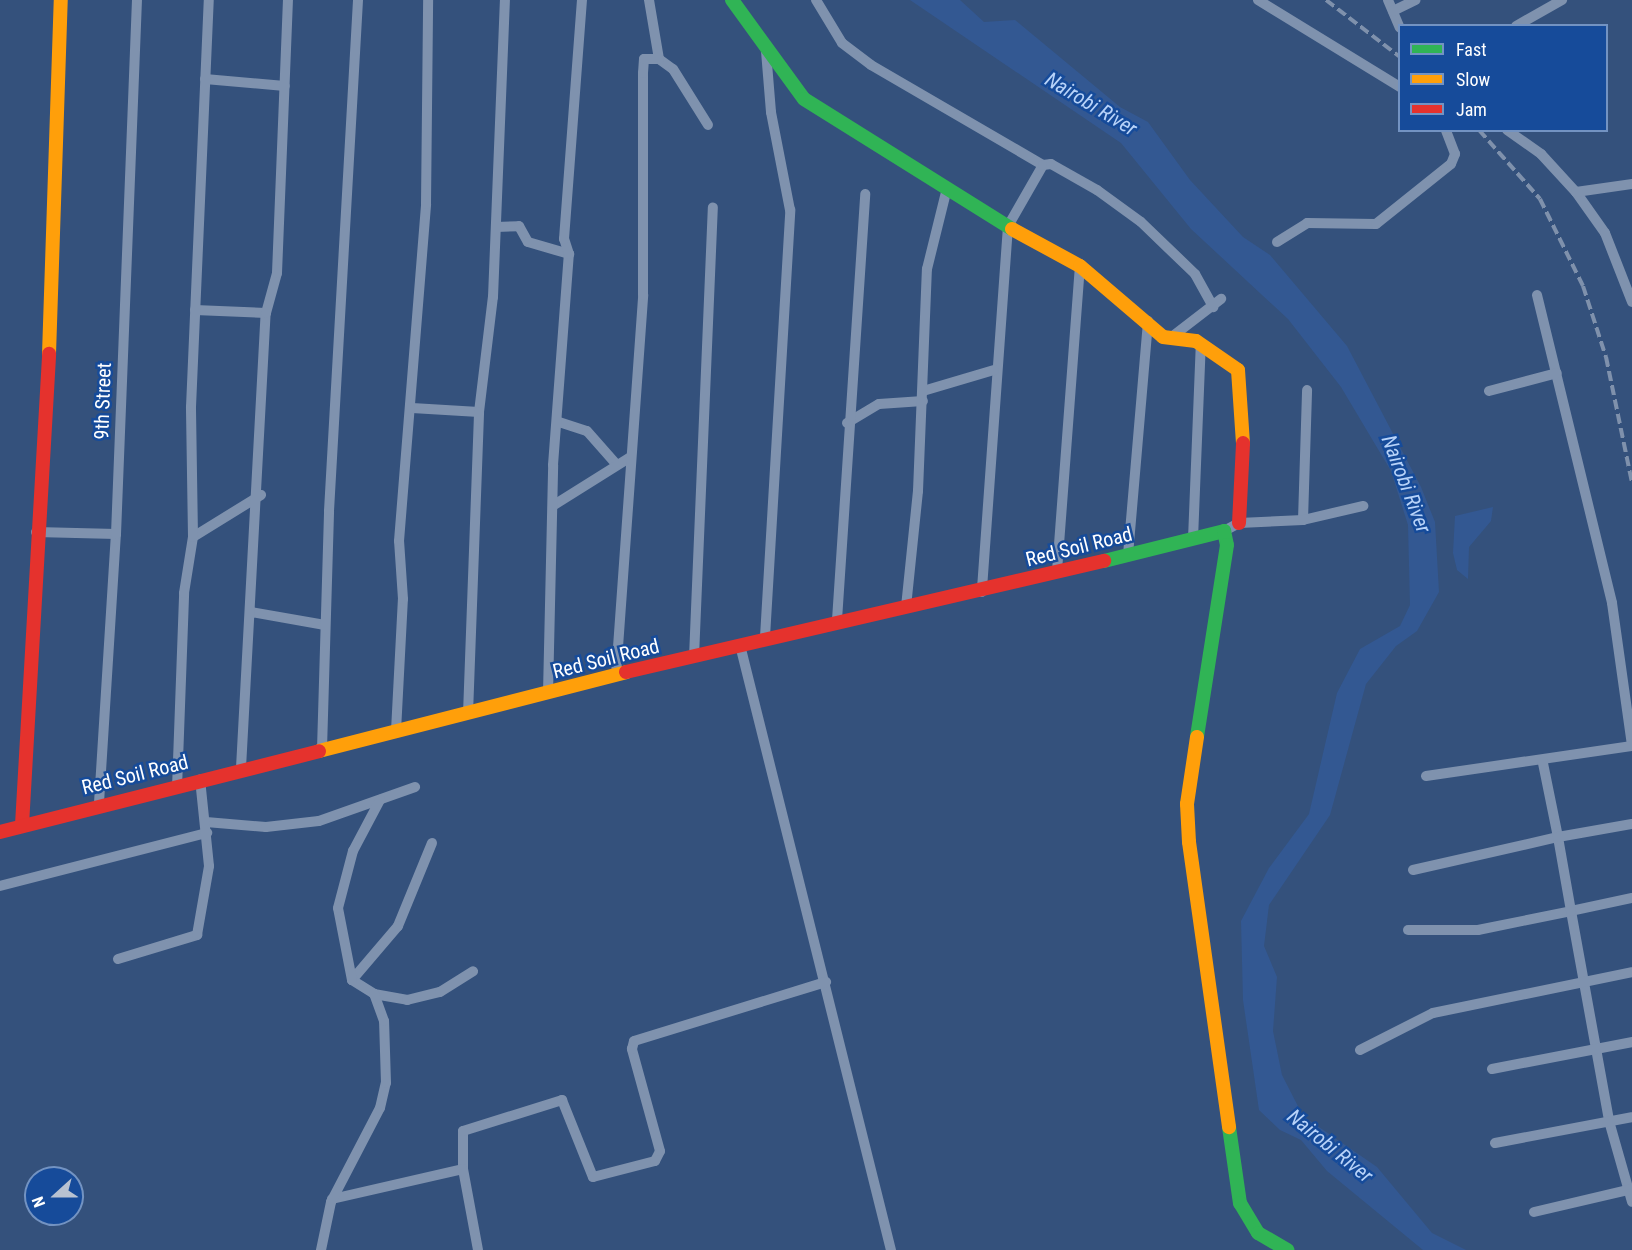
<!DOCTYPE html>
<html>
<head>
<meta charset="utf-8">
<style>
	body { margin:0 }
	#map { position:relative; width:1632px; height:1250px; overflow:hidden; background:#34517c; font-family:"Roboto Condensed",sans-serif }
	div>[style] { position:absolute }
	.water>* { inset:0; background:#335892 }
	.street>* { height:10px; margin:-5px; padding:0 5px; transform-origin:5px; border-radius:5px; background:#7f92ae }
	.fast>* { height:14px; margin:-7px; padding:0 7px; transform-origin:7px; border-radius:7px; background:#30b455 }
	.slow>* { height:14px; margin:-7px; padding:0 7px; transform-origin:7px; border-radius:7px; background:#ff9f0a }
	.jam>* { height:14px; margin:-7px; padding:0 7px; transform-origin:7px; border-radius:7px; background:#e5322d }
	.rail>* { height:4px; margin-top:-2px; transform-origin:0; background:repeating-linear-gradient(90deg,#7f91ac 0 10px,transparent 0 14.5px) }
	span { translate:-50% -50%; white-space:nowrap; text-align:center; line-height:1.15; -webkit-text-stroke:5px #164b9a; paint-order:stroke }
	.street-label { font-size:20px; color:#fff }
	.water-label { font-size:21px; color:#b8d3f9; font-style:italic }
	.legend { position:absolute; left:1398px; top:24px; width:210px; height:108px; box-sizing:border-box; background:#164b9a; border:2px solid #7393c2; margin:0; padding:8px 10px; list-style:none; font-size:18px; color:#fff }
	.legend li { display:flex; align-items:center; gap:12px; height:30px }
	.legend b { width:30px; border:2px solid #7393c2 }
	.north { position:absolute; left:24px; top:1166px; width:60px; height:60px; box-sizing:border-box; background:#164b9a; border:2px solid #7393c2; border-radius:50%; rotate:249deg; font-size:16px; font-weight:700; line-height:24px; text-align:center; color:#fff }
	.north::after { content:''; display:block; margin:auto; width:21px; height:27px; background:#b8c2d1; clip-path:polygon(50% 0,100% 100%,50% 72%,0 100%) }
</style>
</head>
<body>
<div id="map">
	<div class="water">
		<div style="clip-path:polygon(910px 0,960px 0,984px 22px,1015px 20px,1120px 107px,1148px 122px,1190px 180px,1243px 237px,1270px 255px,1347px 346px,1421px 487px,1435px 522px,1439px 592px,1417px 631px,1396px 646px,1366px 684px,1330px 815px,1269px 905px,1264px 946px,1277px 977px,1273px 1031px,1282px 1075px,1303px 1116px,1377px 1167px,1432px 1233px,1466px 1250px,1423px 1250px,1327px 1171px,1301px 1140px,1280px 1130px,1259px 1110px,1243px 1000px,1241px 921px,1269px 868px,1309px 814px,1337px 693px,1360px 649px,1400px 626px,1410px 605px,1408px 525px,1391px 471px,1341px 387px,1288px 319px,1191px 229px,1121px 143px)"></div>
		<div style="clip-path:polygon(1493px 507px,1491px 521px,1469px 547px,1468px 579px,1457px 570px,1453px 553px,1455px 516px)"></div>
	</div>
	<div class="street">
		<div style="left:649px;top:0;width:60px;rotate:80.4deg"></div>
		<div style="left:659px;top:59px;width:17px;rotate:36deg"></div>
		<div style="left:673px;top:69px;width:66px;rotate:58deg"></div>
		<div style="left:816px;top:0;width:50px;rotate:58.8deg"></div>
		<div style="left:842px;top:43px;width:36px;rotate:37deg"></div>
		<div style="left:871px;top:65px;width:199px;rotate:30.2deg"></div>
		<div style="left:1043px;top:165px;width:70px;rotate:119.8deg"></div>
		<div style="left:1008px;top:226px;width:367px;rotate:94.1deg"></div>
		<div style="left:1258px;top:0;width:167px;rotate:31.5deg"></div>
		<div style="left:1388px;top:0;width:30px;rotate:67deg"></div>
		<div style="left:1393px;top:11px;width:25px;rotate:-26deg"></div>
		<div style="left:1516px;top:26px;width:53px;rotate:-29.5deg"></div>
		<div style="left:205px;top:79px;width:80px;rotate:5deg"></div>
		<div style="left:1507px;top:130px;width:42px;rotate:35.2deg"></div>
		<div style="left:1541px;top:154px;width:52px;rotate:47.4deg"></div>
		<div style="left:1576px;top:192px;width:50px;rotate:54.7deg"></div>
		<div style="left:1605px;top:233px;width:74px;rotate:68.6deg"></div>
		<div style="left:1043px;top:165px;width:8px;rotate:-7deg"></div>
		<div style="left:1051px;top:164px;width:53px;rotate:29.5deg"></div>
		<div style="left:1097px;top:190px;width:54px;rotate:36deg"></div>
		<div style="left:1141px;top:222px;width:75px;rotate:43.9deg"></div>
		<div style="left:1195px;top:274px;width:38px;rotate:61deg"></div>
		<div style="left:1576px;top:192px;width:57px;rotate:-8.1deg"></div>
		<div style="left:496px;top:227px;width:23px;rotate:-2deg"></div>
		<div style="left:519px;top:226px;width:18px;rotate:61deg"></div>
		<div style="left:528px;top:242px;width:43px;rotate:16.3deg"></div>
		<div style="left:1277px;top:242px;width:36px;rotate:-32deg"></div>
		<div style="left:1307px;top:223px;width:69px;rotate:0.8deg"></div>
		<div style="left:1376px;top:224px;width:96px;rotate:-38.7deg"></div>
		<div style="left:1451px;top:164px;width:11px;rotate:-68deg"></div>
		<div style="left:1455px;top:154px;width:26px;rotate:-111deg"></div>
		<div style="left:1537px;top:295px;width:317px;rotate:76.3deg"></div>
		<div style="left:1612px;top:603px;width:144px;rotate:82deg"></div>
		<div style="left:195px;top:310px;width:71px;rotate:2.4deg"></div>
		<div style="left:1169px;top:339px;width:66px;rotate:-37.6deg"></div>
		<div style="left:923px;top:391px;width:74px;rotate:-16.5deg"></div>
		<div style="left:1489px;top:391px;width:70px;rotate:-14.8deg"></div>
		<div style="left:412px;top:408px;width:67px;rotate:3.4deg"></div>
		<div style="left:479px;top:412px;width:116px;rotate:-83.1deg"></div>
		<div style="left:493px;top:297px;width:297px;rotate:-87.7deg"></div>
		<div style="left:559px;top:422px;width:29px;rotate:18deg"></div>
		<div style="left:587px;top:431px;width:45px;rotate:48.6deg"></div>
		<div style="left:847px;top:423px;width:37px;rotate:-31deg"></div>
		<div style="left:879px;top:404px;width:44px;rotate:-3.9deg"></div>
		<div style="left:554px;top:505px;width:89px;rotate:-32.1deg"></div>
		<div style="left:1303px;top:520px;width:130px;rotate:-88.2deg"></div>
		<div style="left:1224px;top:531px;width:17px;rotate:-28deg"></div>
		<div style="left:1239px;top:523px;width:64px;rotate:-2.7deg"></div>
		<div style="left:1303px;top:520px;width:62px;rotate:-13.1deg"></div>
		<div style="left:36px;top:532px;width:80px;rotate:1.4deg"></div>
		<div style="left:193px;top:537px;width:80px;rotate:-31.7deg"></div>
		<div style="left:1193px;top:539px;width:195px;rotate:-87.7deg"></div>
		<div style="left:1128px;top:555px;width:235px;rotate:-85.1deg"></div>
		<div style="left:1057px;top:571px;width:306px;rotate:-85.7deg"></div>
		<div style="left:906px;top:607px;width:117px;rotate:-84.1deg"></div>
		<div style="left:918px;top:491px;width:222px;rotate:-87.7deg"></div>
		<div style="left:927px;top:269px;width:83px;rotate:-76.1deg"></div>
		<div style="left:251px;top:612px;width:75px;rotate:10deg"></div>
		<div style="left:837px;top:620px;width:427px;rotate:-86.2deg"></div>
		<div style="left:765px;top:637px;width:428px;rotate:-86.6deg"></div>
		<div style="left:790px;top:210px;width:100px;rotate:-101deg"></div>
		<div style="left:771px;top:112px;width:61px;rotate:-94.7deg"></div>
		<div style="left:740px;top:645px;width:624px;rotate:75.99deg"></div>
		<div style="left:694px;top:657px;width:450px;rotate:-87.6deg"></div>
		<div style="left:616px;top:675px;width:381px;rotate:-85.9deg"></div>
		<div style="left:643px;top:295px;width:222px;rotate:-90deg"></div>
		<div style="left:643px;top:73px;width:14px;rotate:-86deg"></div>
		<div style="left:644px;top:59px;width:15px"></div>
		<div style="left:548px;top:693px;width:228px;rotate:-88.7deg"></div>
		<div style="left:553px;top:465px;width:212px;rotate:-85.7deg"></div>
		<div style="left:569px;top:254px;width:16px;rotate:-108deg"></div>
		<div style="left:564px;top:239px;width:240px;rotate:-85.7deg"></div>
		<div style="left:468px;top:714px;width:302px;rotate:-87.9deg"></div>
		<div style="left:396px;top:731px;width:132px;rotate:-87deg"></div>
		<div style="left:403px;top:599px;width:58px;rotate:-93.9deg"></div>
		<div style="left:399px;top:541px;width:338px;rotate:-85.4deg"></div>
		<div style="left:426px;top:204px;width:204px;rotate:-89.4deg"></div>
		<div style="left:322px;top:749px;width:238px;rotate:-88.3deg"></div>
		<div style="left:329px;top:511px;width:512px;rotate:-86.75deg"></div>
		<div style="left:241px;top:768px;width:456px;rotate:-86.9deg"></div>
		<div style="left:266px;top:313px;width:41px;rotate:-74.6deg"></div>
		<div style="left:277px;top:273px;width:273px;rotate:-87.7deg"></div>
		<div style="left:1426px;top:776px;width:208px;rotate:-8.3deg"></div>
		<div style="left:177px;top:788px;width:195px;rotate:-87.9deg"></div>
		<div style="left:184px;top:593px;width:57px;rotate:-80.9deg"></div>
		<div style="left:193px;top:537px;width:130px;rotate:-90.9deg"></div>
		<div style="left:191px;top:407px;width:407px;rotate:-87.5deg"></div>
		<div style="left:99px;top:803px;width:270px;rotate:-86.4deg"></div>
		<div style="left:116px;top:534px;width:534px;rotate:-87.75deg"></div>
		<div style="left:206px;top:822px;width:60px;rotate:4.8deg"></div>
		<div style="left:266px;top:827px;width:53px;rotate:-6.5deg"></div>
		<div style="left:319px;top:821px;width:102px;rotate:-19.5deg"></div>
		<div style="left:432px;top:843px;width:90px;rotate:112.3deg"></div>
		<div style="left:398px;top:926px;width:71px;rotate:130.4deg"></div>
		<div style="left:352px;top:980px;width:26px;rotate:32deg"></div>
		<div style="left:374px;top:994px;width:34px;rotate:10deg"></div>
		<div style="left:407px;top:1000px;width:34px;rotate:-14deg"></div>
		<div style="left:440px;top:992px;width:39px;rotate:-32deg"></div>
		<div style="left:1413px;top:870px;width:149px;rotate:-12.8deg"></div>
		<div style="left:1558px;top:837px;width:76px;rotate:-101.5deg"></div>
		<div style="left:0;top:886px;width:214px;rotate:-14.4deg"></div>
		<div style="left:1632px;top:898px;width:62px;rotate:168deg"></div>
		<div style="left:1571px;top:911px;width:213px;rotate:79.7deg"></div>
		<div style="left:1609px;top:1121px;width:84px;rotate:74.1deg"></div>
		<div style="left:1408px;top:930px;width:70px"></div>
		<div style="left:1478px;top:930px;width:95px;rotate:-11.5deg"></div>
		<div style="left:1571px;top:911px;width:75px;rotate:-100deg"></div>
		<div style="left:1558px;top:837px;width:75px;rotate:-10deg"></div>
		<div style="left:118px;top:959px;width:83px;rotate:-16.9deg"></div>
		<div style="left:197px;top:935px;width:70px;rotate:-80.1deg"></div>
		<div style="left:209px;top:866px;width:87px;rotate:-95.9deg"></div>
		<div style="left:352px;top:980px;width:73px;rotate:-101deg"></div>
		<div style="left:338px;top:908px;width:59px;rotate:-75.3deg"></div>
		<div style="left:353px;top:851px;width:58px;rotate:-62.1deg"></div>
		<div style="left:1360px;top:1050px;width:82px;rotate:-26.9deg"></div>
		<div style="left:1433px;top:1013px;width:203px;rotate:-11.6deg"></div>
		<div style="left:1492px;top:1069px;width:143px;rotate:-10.9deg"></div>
		<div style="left:1495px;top:1143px;width:139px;rotate:-10.7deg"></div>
		<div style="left:463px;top:1169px;width:38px;rotate:-90deg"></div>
		<div style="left:463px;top:1131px;width:104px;rotate:-17.4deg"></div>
		<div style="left:562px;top:1100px;width:83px;rotate:68.1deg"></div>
		<div style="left:593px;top:1177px;width:64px;rotate:-14.5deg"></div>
		<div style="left:655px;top:1161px;width:11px;rotate:-63deg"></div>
		<div style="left:660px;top:1151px;width:106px;rotate:-105.4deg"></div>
		<div style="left:632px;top:1049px;width:8px;rotate:-76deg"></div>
		<div style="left:634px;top:1041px;width:201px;rotate:-17.1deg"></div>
		<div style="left:332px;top:1199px;width:134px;rotate:-12.9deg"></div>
		<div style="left:463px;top:1169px;width:82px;rotate:79.5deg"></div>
		<div style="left:1534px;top:1212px;width:101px;rotate:-13.2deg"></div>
		<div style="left:321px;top:1250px;width:49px;rotate:-78.2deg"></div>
		<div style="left:331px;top:1202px;width:106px;rotate:-62.5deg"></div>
		<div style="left:380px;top:1108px;width:26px;rotate:-77deg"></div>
		<div style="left:386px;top:1083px;width:62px;rotate:-91.8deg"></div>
		<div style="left:384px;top:1021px;width:29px;rotate:-110deg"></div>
	</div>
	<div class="fast">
		<div style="left:732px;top:0;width:122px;rotate:54deg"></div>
		<div style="left:804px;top:99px;width:245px;rotate:32deg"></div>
		<div style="left:1104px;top:561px;width:124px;rotate:-14deg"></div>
		<div style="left:1224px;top:531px;width:14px;rotate:78deg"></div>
		<div style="left:1227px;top:545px;width:194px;rotate:98.9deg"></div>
		<div style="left:1229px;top:1127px;width:77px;rotate:81.8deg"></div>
		<div style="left:1240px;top:1203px;width:35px;rotate:59deg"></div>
		<div style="left:1258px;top:1233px;width:34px;rotate:30deg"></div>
	</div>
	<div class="slow">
		<div style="left:1012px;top:229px;width:77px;rotate:28.6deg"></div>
		<div style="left:1080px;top:266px;width:109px;rotate:40.5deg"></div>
		<div style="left:1163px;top:337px;width:33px;rotate:7deg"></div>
		<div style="left:1196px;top:341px;width:51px;rotate:34.6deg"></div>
		<div style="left:1238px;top:370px;width:73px;rotate:86.1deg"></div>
		<div style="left:49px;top:354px;width:354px;rotate:-88.1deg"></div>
		<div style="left:1197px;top:737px;width:68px;rotate:98.5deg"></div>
		<div style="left:1187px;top:804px;width:38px;rotate:87deg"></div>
		<div style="left:1189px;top:842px;width:288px;rotate:82deg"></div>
		<div style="left:319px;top:751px;width:317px;rotate:-14.4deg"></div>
	</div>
	<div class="jam">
		<div style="left:1239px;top:523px;width:80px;rotate:-87.1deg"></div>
		<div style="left:626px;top:672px;width:491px;rotate:-13.1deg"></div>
		<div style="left:22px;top:825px;width:472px;rotate:-86.7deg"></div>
		<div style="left:0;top:832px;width:329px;rotate:-14.2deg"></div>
	</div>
	<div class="rail">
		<div style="left:1326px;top:0;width:93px;rotate:37.6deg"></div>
		<div style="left:1479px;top:130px;width:92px;rotate:48.5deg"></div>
		<div style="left:1540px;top:199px;width:97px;rotate:63.7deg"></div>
		<div style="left:1583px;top:286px;width:75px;rotate:72.1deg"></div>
		<div style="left:1606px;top:357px;width:129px;rotate:78.3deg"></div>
	</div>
	<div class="street-label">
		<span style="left:103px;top:401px;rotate:-88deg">9th Street</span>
		<span style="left:1079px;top:547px;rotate:-14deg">Red Soil Road</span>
		<span style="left:606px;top:659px;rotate:-14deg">Red Soil Road</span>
		<span style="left:135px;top:775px;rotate:-14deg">Red Soil Road</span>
	</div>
	<div class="water-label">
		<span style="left:1091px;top:104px;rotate:31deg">Nairobi River</span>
		<span style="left:1406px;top:484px;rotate:69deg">Nairobi River</span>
		<span style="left:1330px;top:1146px;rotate:39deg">Nairobi River</span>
	</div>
	<ul class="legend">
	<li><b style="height:8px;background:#30b455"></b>Fast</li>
	<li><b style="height:8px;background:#ff9f0a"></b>Slow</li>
	<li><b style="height:8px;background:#e5322d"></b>Jam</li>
	</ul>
	<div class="north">N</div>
</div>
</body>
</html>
